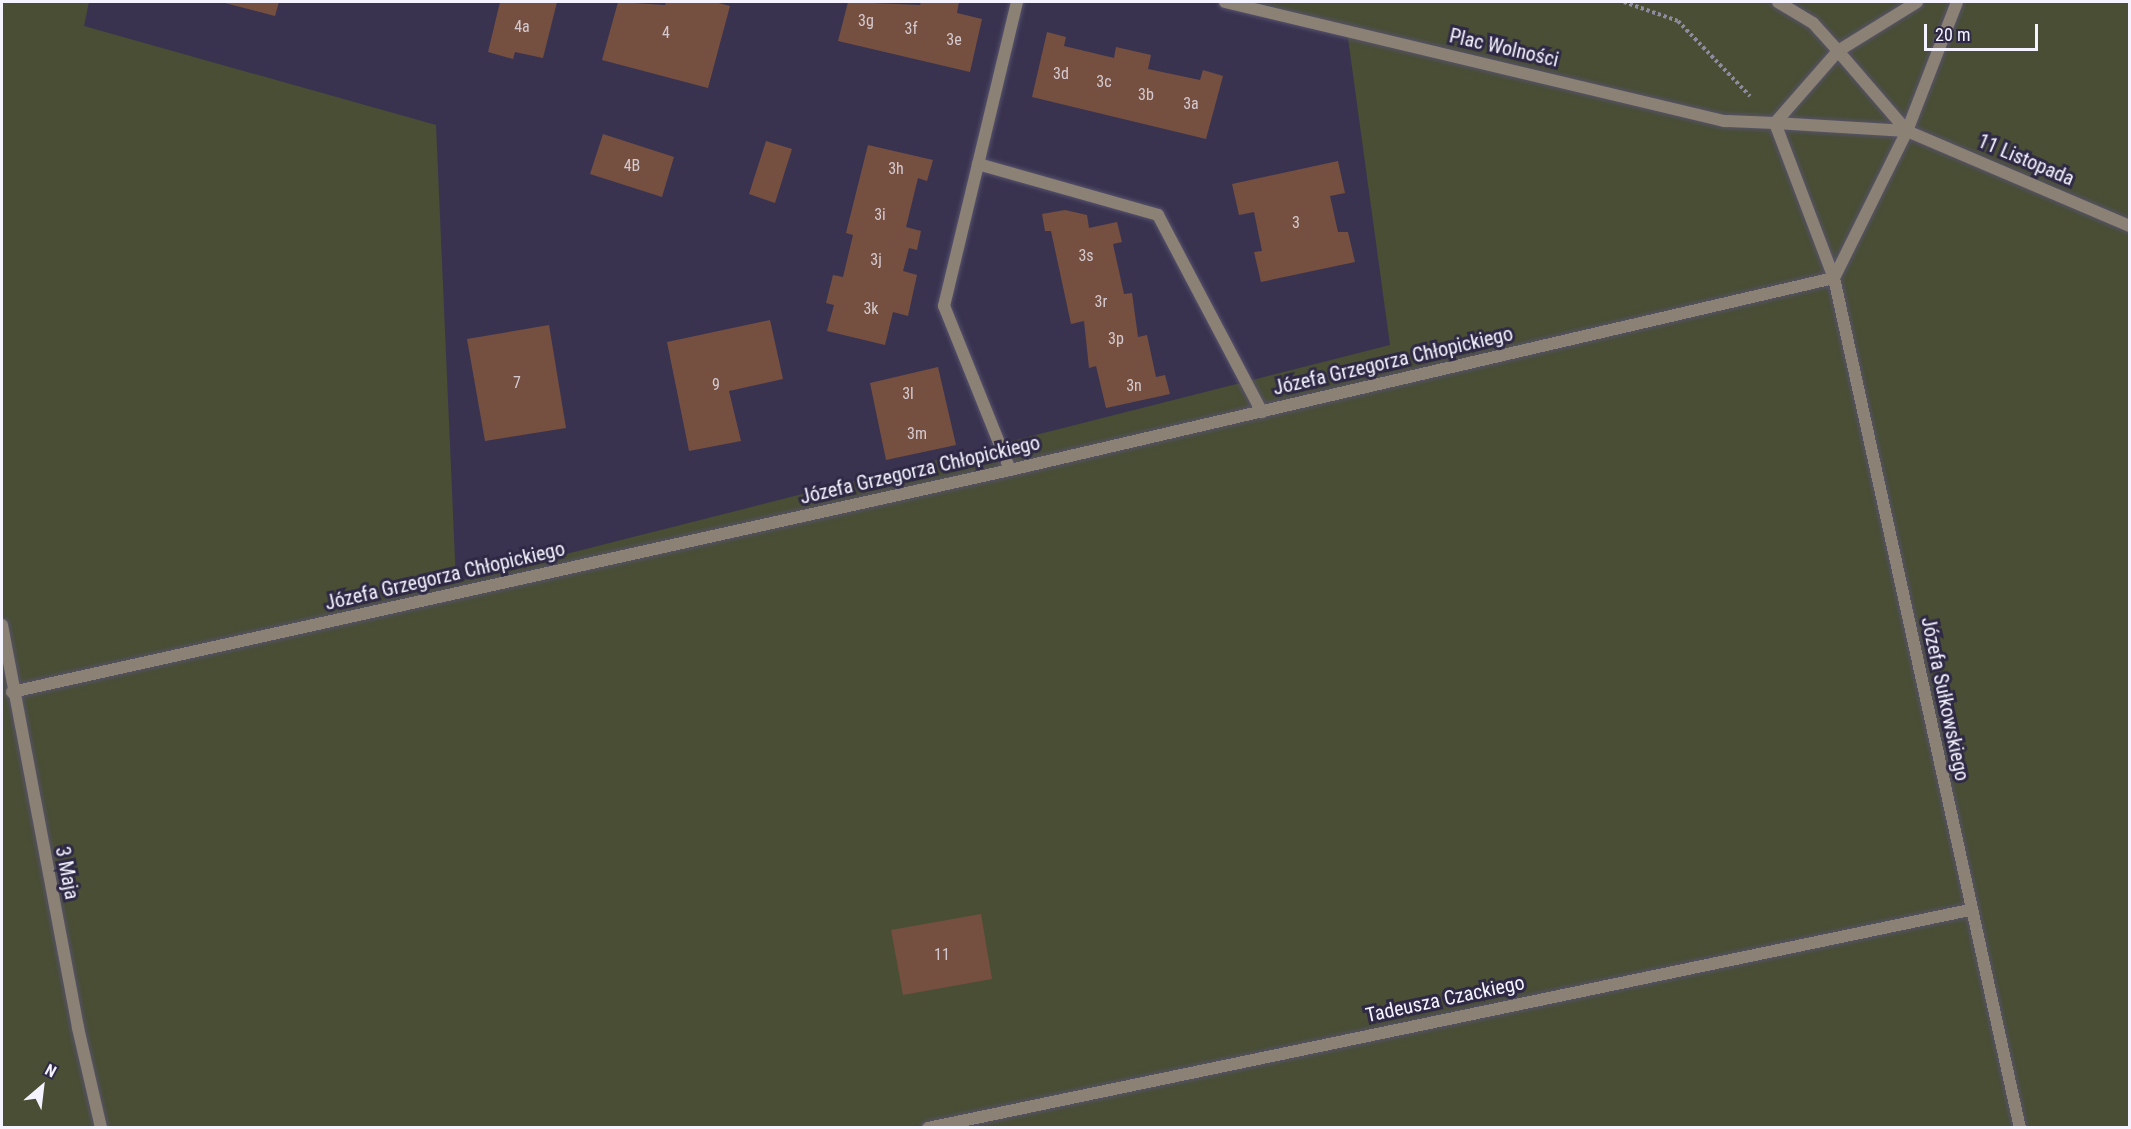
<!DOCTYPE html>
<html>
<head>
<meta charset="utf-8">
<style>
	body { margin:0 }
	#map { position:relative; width:2131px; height:1129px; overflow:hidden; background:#393350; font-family:"Roboto Condensed",sans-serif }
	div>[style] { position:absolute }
	.green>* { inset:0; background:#494e35 }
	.building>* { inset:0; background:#755041 }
	.path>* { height:4px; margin-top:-2px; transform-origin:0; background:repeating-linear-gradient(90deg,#8e8a9f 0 3px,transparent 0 6px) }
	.roads { filter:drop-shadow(0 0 2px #57526c) drop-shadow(0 0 2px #57526c) }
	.service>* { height:12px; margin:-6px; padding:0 6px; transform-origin:6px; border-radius:6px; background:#8b8275 }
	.minor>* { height:12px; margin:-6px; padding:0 6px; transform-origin:6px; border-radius:6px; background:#8b8275 }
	span { translate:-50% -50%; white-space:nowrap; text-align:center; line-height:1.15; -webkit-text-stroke:6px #2f2945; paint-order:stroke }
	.number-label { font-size:16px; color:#d5cad0 }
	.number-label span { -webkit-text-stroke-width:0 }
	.street-label { font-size:20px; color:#f5f3ff }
	.frame { position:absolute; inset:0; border:3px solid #f5f3ff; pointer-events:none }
	.north { position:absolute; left:12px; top:1057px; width:60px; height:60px; -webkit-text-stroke:4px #2f2945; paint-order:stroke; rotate:28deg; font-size:16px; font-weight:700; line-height:24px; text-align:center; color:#f5f3ff }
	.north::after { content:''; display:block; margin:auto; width:21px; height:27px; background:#f5f3ff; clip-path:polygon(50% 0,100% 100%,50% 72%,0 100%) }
	.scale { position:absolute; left:1924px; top:24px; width:114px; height:27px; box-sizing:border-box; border:3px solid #f5f3ff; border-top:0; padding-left:8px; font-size:18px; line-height:21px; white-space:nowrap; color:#f5f3ff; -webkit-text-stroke:4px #2f2945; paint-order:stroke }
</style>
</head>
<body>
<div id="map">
	<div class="green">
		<div style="clip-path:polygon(2px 2px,89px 2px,84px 26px,436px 125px,456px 582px,1390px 345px,1347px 31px,1225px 2px,2129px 2px,2129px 1127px,2px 1128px)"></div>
	</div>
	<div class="building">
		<div style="clip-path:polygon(221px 2px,279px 2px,275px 16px)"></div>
		<div style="clip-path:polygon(500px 2px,557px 2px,543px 58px,515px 52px,513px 59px,488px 52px)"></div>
		<div style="clip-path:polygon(618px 2px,665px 5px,666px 2px,715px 2px,730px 6px,708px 88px,602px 60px)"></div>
		<div style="clip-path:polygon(848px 2px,920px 5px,921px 2px,959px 2px,957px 13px,982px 19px,970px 72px,838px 41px)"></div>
		<div style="clip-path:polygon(1047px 32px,1066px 37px,1064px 46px,1114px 58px,1116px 47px,1151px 55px,1148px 69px,1200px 80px,1203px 70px,1223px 76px,1206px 139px,1032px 97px)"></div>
		<div style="clip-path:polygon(603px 134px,674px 157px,662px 197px,590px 174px)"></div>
		<div style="clip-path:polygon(766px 141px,792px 149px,775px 203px,749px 194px)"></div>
		<div style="clip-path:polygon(868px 145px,933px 160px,927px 181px,918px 178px,906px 227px,921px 231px,917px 250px,909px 248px,903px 271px,917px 275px,908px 316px,893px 312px,885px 345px,827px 331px,834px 305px,826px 303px,833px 275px,843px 277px,853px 235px,846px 233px)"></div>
		<div style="clip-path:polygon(1338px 161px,1345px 193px,1330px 196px,1338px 232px,1348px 232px,1355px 262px,1261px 282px,1254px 252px,1262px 251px,1254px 212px,1239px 215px,1232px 184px)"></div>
		<div style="clip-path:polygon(1065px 210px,1087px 215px,1089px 228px,1117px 222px,1122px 242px,1113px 244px,1124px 294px,1132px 293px,1138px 337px,1147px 335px,1156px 377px,1165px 375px,1170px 394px,1106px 408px,1096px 366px,1089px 368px,1084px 321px,1071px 324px,1051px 231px,1045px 231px,1042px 214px)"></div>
		<div style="clip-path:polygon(770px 320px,783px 379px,729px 391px,741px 441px,689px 451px,667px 342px)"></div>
		<div style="clip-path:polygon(549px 325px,566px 428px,485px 441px,467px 339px)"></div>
		<div style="clip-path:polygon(938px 367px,956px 445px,886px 460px,870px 383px)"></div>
		<div style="clip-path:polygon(981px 914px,992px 979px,903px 995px,891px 930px)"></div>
	</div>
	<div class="path">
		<div style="left:1624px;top:2px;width:57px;rotate:19.4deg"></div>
		<div style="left:1678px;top:21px;width:104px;rotate:46.2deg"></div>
	</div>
	<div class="roads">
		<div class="service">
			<div style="left:1838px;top:51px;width:106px;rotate:49.2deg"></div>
			<div style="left:1775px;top:123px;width:132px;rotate:3.5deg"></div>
			<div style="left:978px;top:164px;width:187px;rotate:15.8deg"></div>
			<div style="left:1158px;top:215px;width:223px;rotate:62.2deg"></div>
			<div style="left:1010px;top:470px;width:177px;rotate:-111.9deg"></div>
			<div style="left:944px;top:306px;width:313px;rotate:-76.5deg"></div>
		</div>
		<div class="minor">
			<div style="left:1225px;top:2px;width:513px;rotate:13.41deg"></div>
			<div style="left:1724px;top:121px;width:51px;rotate:2.2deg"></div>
			<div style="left:1778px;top:2px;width:41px;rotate:31deg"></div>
			<div style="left:1813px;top:23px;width:38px;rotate:48deg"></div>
			<div style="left:1775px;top:123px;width:166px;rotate:69.2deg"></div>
			<div style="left:1834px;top:278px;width:870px;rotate:77.66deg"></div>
			<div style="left:1775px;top:123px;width:96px;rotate:-48.8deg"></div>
			<div style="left:1838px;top:51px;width:93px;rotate:-31.8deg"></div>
			<div style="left:1907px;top:131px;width:242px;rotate:23.1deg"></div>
			<div style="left:1834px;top:278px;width:164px;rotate:-63.6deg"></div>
			<div style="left:1907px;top:131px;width:138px;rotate:-68.8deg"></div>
			<div style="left:2px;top:625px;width:410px;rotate:79.3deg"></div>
			<div style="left:78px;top:1028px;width:103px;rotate:77deg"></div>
			<div style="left:12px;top:692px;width:1022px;rotate:-12.54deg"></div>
			<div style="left:1010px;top:470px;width:846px;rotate:-13.12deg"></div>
			<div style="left:928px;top:1128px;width:1065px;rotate:-11.82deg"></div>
		</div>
	</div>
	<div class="number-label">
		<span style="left:866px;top:21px">3g</span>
		<span style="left:522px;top:27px">4a</span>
		<span style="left:911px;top:29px">3f</span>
		<span style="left:666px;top:33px">4</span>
		<span style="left:954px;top:40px">3e</span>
		<span style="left:1061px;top:74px">3d</span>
		<span style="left:1104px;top:82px">3c</span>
		<span style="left:1146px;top:95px">3b</span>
		<span style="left:1191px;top:104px">3a</span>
		<span style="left:632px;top:166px">4B</span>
		<span style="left:896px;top:169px">3h</span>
		<span style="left:880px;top:215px">3i</span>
		<span style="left:1296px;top:223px">3</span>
		<span style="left:1086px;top:256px">3s</span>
		<span style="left:876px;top:260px">3j</span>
		<span style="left:1101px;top:302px">3r</span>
		<span style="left:871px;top:309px">3k</span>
		<span style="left:1116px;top:339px">3p</span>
		<span style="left:517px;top:383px">7</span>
		<span style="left:716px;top:385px">9</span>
		<span style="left:1134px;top:386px">3n</span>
		<span style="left:908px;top:394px">3l</span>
		<span style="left:917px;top:434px">3m</span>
		<span style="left:942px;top:955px">11</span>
	</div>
	<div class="street-label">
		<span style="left:1504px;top:48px;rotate:13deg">Plac Wolności</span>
		<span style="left:2026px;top:160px;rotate:23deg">11 Listopada</span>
		<span style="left:1393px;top:361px;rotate:-13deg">Józefa Grzegorza Chłopickiego</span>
		<span style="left:920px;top:470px;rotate:-13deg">Józefa Grzegorza Chłopickiego</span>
		<span style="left:445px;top:576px;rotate:-13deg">Józefa Grzegorza Chłopickiego</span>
		<span style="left:1945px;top:699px;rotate:78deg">Józefa Sułkowskiego</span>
		<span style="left:67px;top:873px;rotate:79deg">3 Maja</span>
		<span style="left:1445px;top:999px;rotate:-12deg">Tadeusza Czackiego</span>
	</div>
	<div class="frame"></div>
	<div class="north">N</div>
	<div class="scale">20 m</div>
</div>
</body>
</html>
